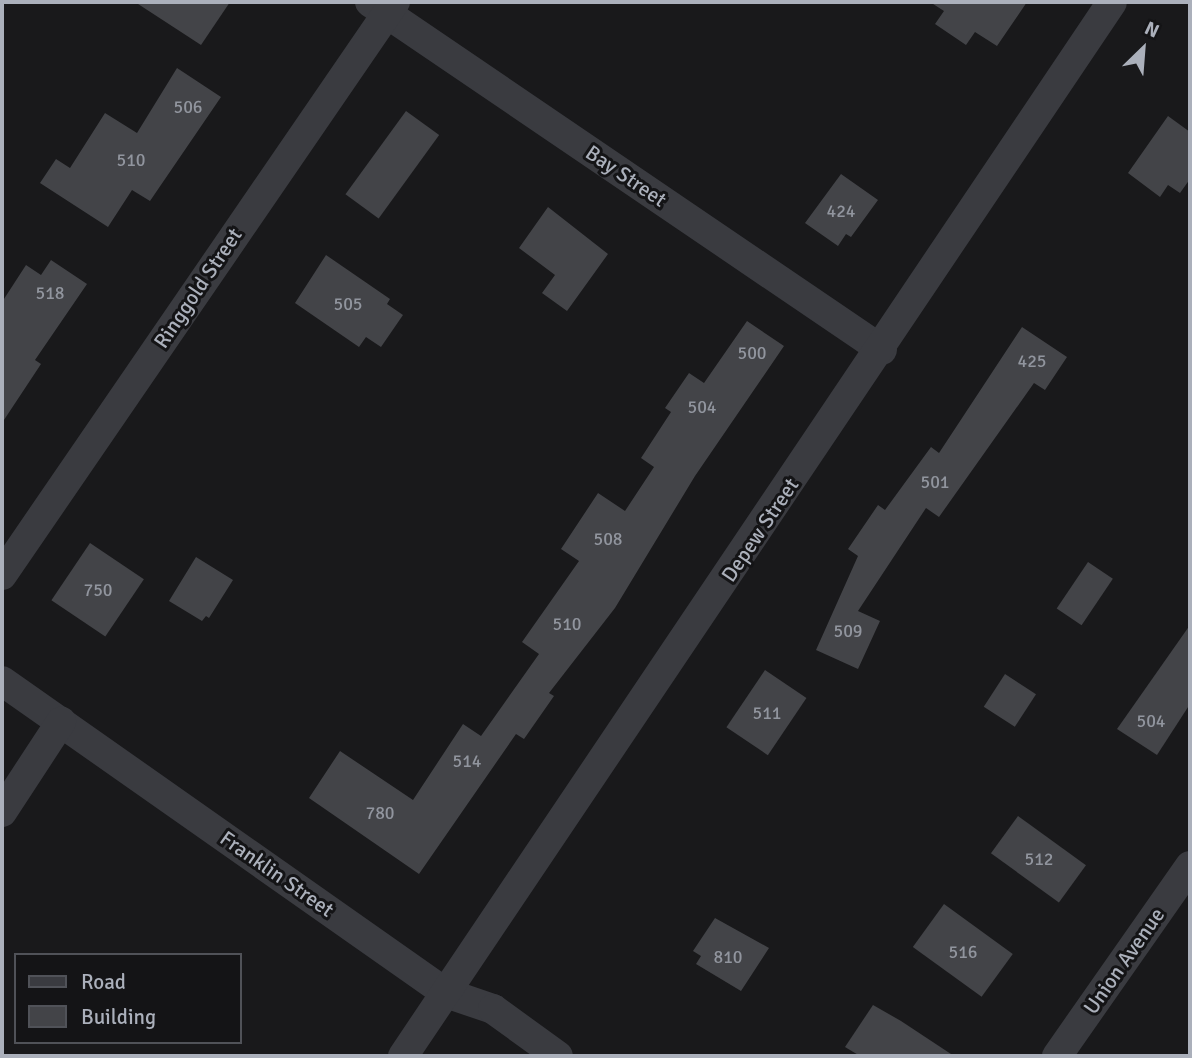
<!DOCTYPE html>
<html>
<head>
<meta charset="utf-8">
<style>
  body { margin:0 }
  #map { position:relative; width:1192px; height:1058px; overflow:hidden; background:#19191b; font-family:Signika,sans-serif }
  div>[style] { position:absolute }
  .building>* { inset:0; background:#434448; transform-origin:0 0 }
  .minor>* { height:30px; margin:-15px; padding:0 15px; transform-origin:15px; border-radius:15px; background:#3a3b40 }
  span { translate:-50% -50%; white-space:nowrap; text-align:center; line-height:1.15; -webkit-text-stroke:6px #141416; paint-order:stroke }
  .number-label { font-size:18px; color:#91959e }
  .number-label span { -webkit-text-stroke-width:0 }
  .street-label { font-size:21px; color:#abb0bb }
  .frame { position:absolute; inset:0; border:4px solid #abb0bb; pointer-events:none }
  .legend { position:absolute; left:14px; top:953px; width:228px; height:91px; box-sizing:border-box; background:#141416; border:2px solid #505258; margin:0; padding:9px 12px; list-style:none; font-size:21px; color:#abb0bb }
  .legend li { display:flex; align-items:center; gap:14px; height:35px }
  .legend b { width:35px; border:2px solid #505258 }
  .north { position:absolute; left:1108px; top:14px; width:70px; height:70px; -webkit-text-stroke:5px #141416; paint-order:stroke; rotate:25deg; font-size:19px; font-weight:700; line-height:28px; text-align:center; color:#abb0bb }
  .north::after { content:''; display:block; margin:auto; width:24px; height:32px; background:#abb0bb; clip-path:polygon(50% 0,100% 100%,50% 72%,0 100%) }
</style>
</head>
<body>
<div id="map">
  <div class="building">
    <i style="clip-path:polygon(135px 2px,230px 2px,201px 45px)"></i>
    <i style="clip-path:polygon(930px 2px,1027px 2px,997px 46px,975px 32px,966px 45px,935px 24px,944px 11px)"></i>
    <i style="clip-path:polygon(177px 68px,221px 97px,150px 201px,132px 190px,108px 227px,40px 183px,56px 159px,70px 168px,105px 113px,137px 133px)"></i>
    <i style="left:406px;top:111px;width:41px;height:103px;rotate:36deg"></i>
    <i style="clip-path:polygon(1168px 116px,1190px 132px,1190px 179px,1180px 193px,1168px 185px,1160px 197px,1128px 173px)"></i>
    <i style="clip-path:polygon(841px 174px,878px 200px,851px 237px,846px 234px,838px 246px,805px 223px)"></i>
    <i style="clip-path:polygon(548px 207px,608px 254px,567px 311px,542px 293px,555px 275px,519px 248px)"></i>
    <i style="clip-path:polygon(326px 255px,390px 299px,387px 304px,403px 315px,381px 347px,366px 337px,359px 347px,295px 303px)"></i>
    <i style="clip-path:polygon(51px 260px,87px 284px,35px 360px,41px 364px,2px 423px,2px 302px,26px 265px,41px 275px)"></i>
    <i style="clip-path:polygon(747px 321px,784px 346px,695px 476px,615px 608px,549px 693px,554px 696px,524px 739px,516px 734px,419px 874px,309px 798px,340px 751px,413px 800px,463px 724px,481px 736px,539px 654px,522px 642px,579px 561px,561px 549px,598px 493px,625px 511px,654px 467px,641px 458px,671px 412px,665px 408px,689px 373px,704px 383px)"></i>
    <i style="clip-path:polygon(1022px 327px,1067px 357px,1045px 390px,1034px 383px,939px 517px,926px 508px,858px 611px,880px 621px,858px 669px,816px 650px,858px 556px,848px 549px,878px 505px,885px 510px,931px 447px,939px 453px)"></i>
    <i style="left:90px;top:543px;width:65px;height:69px;rotate:34deg"></i>
    <i style="clip-path:polygon(196px 557px,233px 580px,209px 618px,206px 616px,202px 621px,169px 601px)"></i>
    <i style="left:1088px;top:562px;width:30px;height:56px;rotate:34deg"></i>
    <i style="clip-path:polygon(1190px 625px,1190px 704px,1157px 755px,1117px 729px)"></i>
    <i style="left:765px;top:670px;width:50px;height:69px;rotate:34deg"></i>
    <i style="left:1005px;top:674px;width:37px;height:39px;rotate:33deg"></i>
    <i style="left:1018px;top:816px;width:84px;height:46px;rotate:36deg"></i>
    <i style="left:944px;top:904px;width:85px;height:53px;rotate:36deg"></i>
    <i style="clip-path:polygon(715px 918px,769px 948px,741px 991px,696px 964px,701px 956px,693px 951px)"></i>
    <i style="clip-path:polygon(873px 1005px,901px 1021px,954px 1056px,860px 1056px,845px 1047px)"></i>
  </div>
  <div class="minor">
    <i style="left:370px;top:2px;width:619px;rotate:34.2deg"></i>
    <i style="left:2px;top:575px;width:695px;rotate:-55.56deg"></i>
    <i style="left:2px;top:681px;width:543px;rotate:35.1deg"></i>
    <i style="left:446px;top:993px;width:50px;rotate:18.8deg"></i>
    <i style="left:493px;top:1009px;width:80px;rotate:35.9deg"></i>
    <i style="left:2px;top:812px;width:108px;rotate:-56.8deg"></i>
    <i style="left:403px;top:1056px;width:1270px;rotate:-56.07deg"></i>
    <i style="left:1057px;top:1056px;width:232px;rotate:-55deg"></i>
  </div>
  <div class="number-label">
    <span style="left:188px;top:107px">506</span>
    <span style="left:131px;top:160px">510</span>
    <span style="left:841px;top:211px">424</span>
    <span style="left:50px;top:293px">518</span>
    <span style="left:348px;top:304px">505</span>
    <span style="left:752px;top:353px">500</span>
    <span style="left:1032px;top:361px">425</span>
    <span style="left:702px;top:407px">504</span>
    <span style="left:935px;top:482px">501</span>
    <span style="left:608px;top:539px">508</span>
    <span style="left:98px;top:590px">750</span>
    <span style="left:567px;top:624px">510</span>
    <span style="left:848px;top:631px">509</span>
    <span style="left:767px;top:713px">511</span>
    <span style="left:1151px;top:721px">504</span>
    <span style="left:467px;top:761px">514</span>
    <span style="left:380px;top:813px">780</span>
    <span style="left:1039px;top:859px">512</span>
    <span style="left:963px;top:952px">516</span>
    <span style="left:728px;top:957px">810</span>
  </div>
  <div class="street-label">
    <span style="left:626px;top:176px;rotate:34deg">Bay Street</span>
    <span style="left:198px;top:288px;rotate:-56deg">Ringgold Street</span>
    <span style="left:760px;top:530px;rotate:-56deg">Depew Street</span>
    <span style="left:277px;top:874px;rotate:35deg">Franklin Street</span>
    <span style="left:1124px;top:961px;rotate:-55deg">Union Avenue</span>
  </div>
  <div class="frame"></div>
  <ul class="legend">
  <li><b style="height:9px;background:#3a3b40"></b>Road</li>
  <li><b style="height:19px;background:#434448"></b>Building</li>
  </ul>
  <div class="north">N</div>
</div>
</body>
</html>
